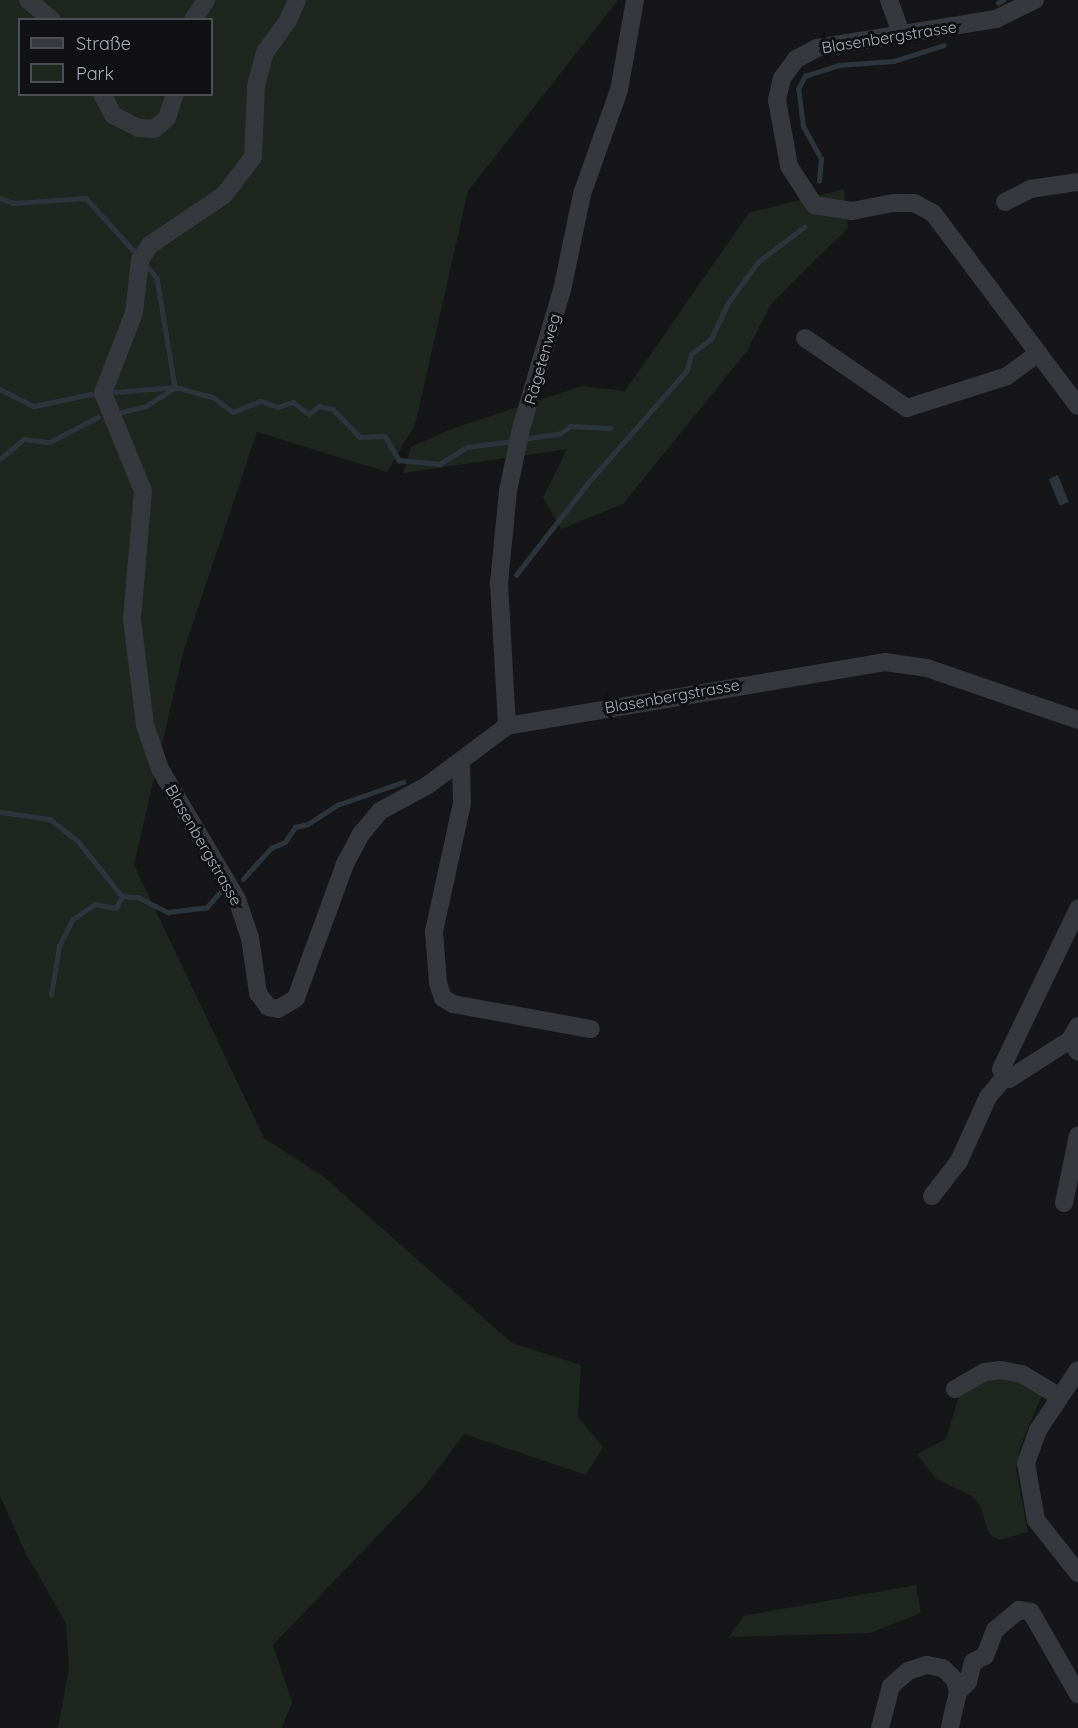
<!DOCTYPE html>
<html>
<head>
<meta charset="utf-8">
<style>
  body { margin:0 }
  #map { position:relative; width:1078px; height:1728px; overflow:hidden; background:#161618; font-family:Quicksand,sans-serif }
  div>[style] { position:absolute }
  .green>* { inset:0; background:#1e261f }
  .water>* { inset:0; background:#2c353c; transform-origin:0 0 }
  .stream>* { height:4.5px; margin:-2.25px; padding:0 2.25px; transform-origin:2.25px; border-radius:2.25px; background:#2c353c }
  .minor>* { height:18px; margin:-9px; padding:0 9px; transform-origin:9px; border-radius:9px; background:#37383d }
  span { translate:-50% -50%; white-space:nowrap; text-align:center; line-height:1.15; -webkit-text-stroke:6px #111113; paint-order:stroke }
  .street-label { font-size:16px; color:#a8adb8 }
  .legend { position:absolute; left:18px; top:18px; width:195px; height:78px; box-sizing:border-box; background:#111113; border:2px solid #4d4f55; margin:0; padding:8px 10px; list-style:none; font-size:18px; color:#a8adb8 }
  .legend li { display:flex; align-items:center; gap:12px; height:30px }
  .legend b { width:30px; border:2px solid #4d4f55 }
</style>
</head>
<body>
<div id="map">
  <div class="green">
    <i style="clip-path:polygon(evenodd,0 0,618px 0,468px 191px,415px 425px,387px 472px,257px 432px,184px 649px,134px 865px,264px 1138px,324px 1177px,512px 1343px,581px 1365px,578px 1417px,603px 1447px,586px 1475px,464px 1434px,425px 1486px,273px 1645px,292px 1702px,282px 1728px,58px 1728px,69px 1668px,66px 1623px,26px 1554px,0 1496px,0 0,20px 20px,212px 20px,212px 94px,20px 94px,20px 20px)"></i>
    <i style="clip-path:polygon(844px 189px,848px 228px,771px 304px,747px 351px,623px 504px,561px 529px,543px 497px,567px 449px,403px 473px,411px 447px,454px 428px,582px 386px,625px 391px,749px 213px)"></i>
    <i style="clip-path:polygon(1008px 1376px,1043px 1393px,1020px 1447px,1016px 1470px,1028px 1532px,999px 1540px,989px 1534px,980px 1505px,972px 1496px,936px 1479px,917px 1454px,946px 1439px,959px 1395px,984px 1380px)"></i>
    <i style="clip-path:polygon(916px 1585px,921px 1613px,870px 1633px,729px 1637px,743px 1616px)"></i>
  </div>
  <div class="water">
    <i style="left:1058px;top:475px;width:29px;height:10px;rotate:68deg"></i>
  </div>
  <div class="stream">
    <i style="left:998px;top:3px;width:6px;rotate:-31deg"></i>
    <i style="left:819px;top:181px;width:22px;rotate:-85deg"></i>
    <i style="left:821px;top:159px;width:37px;rotate:-119deg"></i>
    <i style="left:803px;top:127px;width:38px;rotate:-97deg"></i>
    <i style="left:798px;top:89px;width:15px;rotate:-62deg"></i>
    <i style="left:805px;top:76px;width:35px;rotate:-18deg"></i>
    <i style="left:838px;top:65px;width:56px;rotate:-4.1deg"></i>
    <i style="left:894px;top:61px;width:52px;rotate:-17.7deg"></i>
    <i style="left:0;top:198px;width:14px;rotate:21deg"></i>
    <i style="left:13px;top:203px;width:73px;rotate:-3.9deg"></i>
    <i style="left:86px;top:198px;width:70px;rotate:47.9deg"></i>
    <i style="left:148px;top:267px;width:14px;rotate:51deg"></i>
    <i style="left:157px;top:278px;width:110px;rotate:80.6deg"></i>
    <i style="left:0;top:389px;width:38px;rotate:27deg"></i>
    <i style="left:34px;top:406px;width:58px;rotate:-11.9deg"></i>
    <i style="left:115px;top:392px;width:60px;rotate:-4.8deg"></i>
    <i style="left:175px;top:387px;width:39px;rotate:15deg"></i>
    <i style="left:213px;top:397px;width:25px;rotate:37deg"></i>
    <i style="left:233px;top:412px;width:29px;rotate:-22deg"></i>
    <i style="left:260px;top:401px;width:19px;rotate:18deg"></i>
    <i style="left:278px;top:407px;width:16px;rotate:-18deg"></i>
    <i style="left:293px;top:402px;width:20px;rotate:37deg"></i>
    <i style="left:309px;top:414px;width:13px;rotate:-39deg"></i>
    <i style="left:319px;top:406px;width:14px;rotate:12deg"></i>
    <i style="left:333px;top:409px;width:39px;rotate:46deg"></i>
    <i style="left:360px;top:437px;width:25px;rotate:-2deg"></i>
    <i style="left:385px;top:436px;width:28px;rotate:60deg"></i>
    <i style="left:399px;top:460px;width:41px;rotate:5.6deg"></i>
    <i style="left:440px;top:464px;width:32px;rotate:-32deg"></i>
    <i style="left:467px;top:447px;width:47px;rotate:-7.3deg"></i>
    <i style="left:121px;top:412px;width:26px;rotate:-13deg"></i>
    <i style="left:146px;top:406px;width:32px;rotate:-32deg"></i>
    <i style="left:522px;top:439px;width:37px;rotate:-8deg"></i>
    <i style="left:559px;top:434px;width:14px;rotate:-34deg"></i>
    <i style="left:571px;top:426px;width:39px;rotate:3deg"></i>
    <i style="left:0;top:459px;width:31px;rotate:-40deg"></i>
    <i style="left:24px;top:439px;width:26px;rotate:7deg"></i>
    <i style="left:50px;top:442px;width:54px;rotate:-27.5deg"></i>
    <i style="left:516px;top:575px;width:115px;rotate:-52deg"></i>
    <i style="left:587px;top:484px;width:152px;rotate:-48.7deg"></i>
    <i style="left:687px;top:370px;width:16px;rotate:-76deg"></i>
    <i style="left:691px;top:354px;width:25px;rotate:-37deg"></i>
    <i style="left:711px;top:339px;width:40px;rotate:-65deg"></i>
    <i style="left:728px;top:303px;width:51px;rotate:-53.8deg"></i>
    <i style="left:758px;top:262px;width:58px;rotate:-37.3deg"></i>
    <i style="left:0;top:812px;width:50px;rotate:8deg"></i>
    <i style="left:50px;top:819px;width:36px;rotate:38deg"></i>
    <i style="left:78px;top:841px;width:70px;rotate:51.3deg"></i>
    <i style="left:122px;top:896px;width:16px;rotate:4deg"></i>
    <i style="left:138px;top:897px;width:34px;rotate:27deg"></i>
    <i style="left:168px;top:912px;width:39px;rotate:-7deg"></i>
    <i style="left:207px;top:907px;width:20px;rotate:-49deg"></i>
    <i style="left:243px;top:879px;width:42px;rotate:-47.9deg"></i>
    <i style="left:271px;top:848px;width:15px;rotate:-23deg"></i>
    <i style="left:285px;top:842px;width:18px;rotate:-56deg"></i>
    <i style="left:295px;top:827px;width:13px;rotate:-13deg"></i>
    <i style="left:308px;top:824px;width:35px;rotate:-33deg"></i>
    <i style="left:337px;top:805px;width:70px;rotate:-19.2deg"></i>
    <i style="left:51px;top:995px;width:50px;rotate:-80.7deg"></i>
    <i style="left:59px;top:946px;width:30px;rotate:-63deg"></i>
    <i style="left:73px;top:919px;width:27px;rotate:-34deg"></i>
    <i style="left:95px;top:904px;width:21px;rotate:11deg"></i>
    <i style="left:116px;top:908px;width:13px;rotate:-63deg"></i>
  </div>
  <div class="minor">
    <i style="left:28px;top:0;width:31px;rotate:40deg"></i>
    <i style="left:297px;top:0;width:24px;rotate:114deg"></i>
    <i style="left:287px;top:22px;width:37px;rotate:126deg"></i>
    <i style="left:265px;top:52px;width:35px;rotate:105deg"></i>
    <i style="left:256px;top:86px;width:71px;rotate:92.4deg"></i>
    <i style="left:253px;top:157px;width:48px;rotate:127.3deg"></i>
    <i style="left:224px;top:195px;width:89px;rotate:146deg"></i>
    <i style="left:150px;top:245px;width:18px;rotate:124deg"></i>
    <i style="left:140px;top:260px;width:53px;rotate:96.5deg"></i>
    <i style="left:134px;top:313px;width:86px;rotate:111.2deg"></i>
    <i style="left:103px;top:393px;width:106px;rotate:67.8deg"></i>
    <i style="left:143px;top:491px;width:128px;rotate:94.9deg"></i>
    <i style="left:132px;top:619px;width:107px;rotate:83deg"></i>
    <i style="left:145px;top:725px;width:46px;rotate:71.2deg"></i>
    <i style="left:160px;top:769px;width:151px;rotate:59.4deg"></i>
    <i style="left:237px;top:899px;width:41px;rotate:71.6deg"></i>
    <i style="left:250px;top:938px;width:56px;rotate:81.7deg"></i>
    <i style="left:258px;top:993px;width:17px;rotate:54deg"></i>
    <i style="left:268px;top:1007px;width:10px;rotate:11deg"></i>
    <i style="left:278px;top:1009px;width:21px;rotate:-31deg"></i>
    <i style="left:296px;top:998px;width:143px;rotate:-69.9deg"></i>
    <i style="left:345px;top:864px;width:34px;rotate:-62deg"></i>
    <i style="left:361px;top:834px;width:30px;rotate:-50deg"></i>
    <i style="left:380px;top:811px;width:55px;rotate:-28.4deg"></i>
    <i style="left:428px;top:785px;width:99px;rotate:-36.8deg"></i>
    <i style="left:507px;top:726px;width:383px;rotate:-9.6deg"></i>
    <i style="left:885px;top:662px;width:42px;rotate:8.1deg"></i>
    <i style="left:927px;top:668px;width:160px;rotate:19deg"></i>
    <i style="left:889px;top:0;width:38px;rotate:70deg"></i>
    <i style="left:1035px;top:0;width:43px;rotate:154deg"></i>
    <i style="left:996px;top:19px;width:181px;rotate:170.8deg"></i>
    <i style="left:817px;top:48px;width:24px;rotate:152deg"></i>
    <i style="left:796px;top:59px;width:24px;rotate:126deg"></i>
    <i style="left:782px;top:78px;width:23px;rotate:103deg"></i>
    <i style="left:777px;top:100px;width:67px;rotate:79.7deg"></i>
    <i style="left:789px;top:166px;width:46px;rotate:57.3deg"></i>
    <i style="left:814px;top:205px;width:38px;rotate:9deg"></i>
    <i style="left:852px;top:211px;width:42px;rotate:-11deg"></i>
    <i style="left:893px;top:203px;width:21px"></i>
    <i style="left:914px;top:203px;width:21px;rotate:28deg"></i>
    <i style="left:933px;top:213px;width:241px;rotate:53.1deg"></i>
    <i style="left:193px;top:20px;width:24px;rotate:-57deg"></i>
    <i style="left:102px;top:94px;width:24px;rotate:62deg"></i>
    <i style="left:113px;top:115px;width:29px;rotate:27deg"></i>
    <i style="left:139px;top:128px;width:15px;rotate:4deg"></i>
    <i style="left:154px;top:129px;width:17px;rotate:-40deg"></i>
    <i style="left:167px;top:118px;width:25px;rotate:-72deg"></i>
    <i style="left:1005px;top:202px;width:28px;rotate:-27deg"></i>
    <i style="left:1030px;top:189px;width:49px;rotate:-8.3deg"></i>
    <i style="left:805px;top:338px;width:124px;rotate:34.5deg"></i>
    <i style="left:907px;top:408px;width:105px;rotate:-17.7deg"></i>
    <i style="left:1007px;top:376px;width:39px;rotate:-36deg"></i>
    <i style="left:507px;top:726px;width:143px;rotate:-93.2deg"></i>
    <i style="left:499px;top:583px;width:92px;rotate:-84.4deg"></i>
    <i style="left:508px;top:491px;width:63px;rotate:-78.2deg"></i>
    <i style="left:521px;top:429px;width:145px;rotate:-73.6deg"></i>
    <i style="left:562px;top:290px;width:98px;rotate:-78.2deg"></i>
    <i style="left:582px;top:194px;width:110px;rotate:-70.4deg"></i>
    <i style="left:619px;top:90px;width:91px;rotate:-79.9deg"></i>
    <i style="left:461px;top:762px;width:41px;rotate:88.6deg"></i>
    <i style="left:462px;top:803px;width:131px;rotate:102.3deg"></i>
    <i style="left:434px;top:931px;width:52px;rotate:85.6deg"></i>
    <i style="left:438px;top:983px;width:16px;rotate:72deg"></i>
    <i style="left:443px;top:998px;width:12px;rotate:31deg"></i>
    <i style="left:453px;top:1004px;width:140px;rotate:10.3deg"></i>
    <i style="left:1078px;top:1026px;width:16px;rotate:120deg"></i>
    <i style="left:1070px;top:1040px;width:14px;rotate:56deg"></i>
    <i style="left:1004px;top:1078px;width:9px;rotate:-108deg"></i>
    <i style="left:1001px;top:1069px;width:178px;rotate:-64.3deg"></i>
    <i style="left:932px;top:1196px;width:44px;rotate:-52.4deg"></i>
    <i style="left:959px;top:1161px;width:70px;rotate:-65.6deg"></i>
    <i style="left:988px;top:1097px;width:25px;rotate:-50deg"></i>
    <i style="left:1004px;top:1078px;width:5px;rotate:11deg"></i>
    <i style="left:1009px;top:1079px;width:72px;rotate:-32.6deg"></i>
    <i style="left:1064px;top:1203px;width:69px;rotate:-78.4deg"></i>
    <i style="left:1078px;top:1370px;width:72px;rotate:123.7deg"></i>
    <i style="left:1038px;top:1430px;width:35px;rotate:110deg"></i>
    <i style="left:1026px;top:1463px;width:58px;rotate:80deg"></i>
    <i style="left:1036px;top:1520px;width:68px;rotate:51.6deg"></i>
    <i style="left:955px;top:1389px;width:34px;rotate:-30deg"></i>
    <i style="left:985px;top:1372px;width:16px;rotate:-7deg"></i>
    <i style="left:1001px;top:1370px;width:21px;rotate:11deg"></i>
    <i style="left:1022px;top:1374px;width:44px;rotate:31.2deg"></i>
    <i style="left:958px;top:1692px;width:14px;rotate:-45deg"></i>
    <i style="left:968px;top:1682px;width:21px;rotate:-76deg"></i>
    <i style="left:973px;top:1662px;width:13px;rotate:-27deg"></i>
    <i style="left:985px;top:1656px;width:28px;rotate:-69deg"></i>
    <i style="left:995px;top:1630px;width:31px;rotate:-40deg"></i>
    <i style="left:1019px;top:1610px;width:12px;rotate:9deg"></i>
    <i style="left:1031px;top:1612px;width:95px;rotate:60.2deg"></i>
    <i style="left:880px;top:1728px;width:43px;rotate:-75.3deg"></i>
    <i style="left:891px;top:1686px;width:23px;rotate:-41deg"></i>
    <i style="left:908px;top:1671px;width:20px;rotate:-18deg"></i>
    <i style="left:927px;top:1665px;width:16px;rotate:11deg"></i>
    <i style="left:943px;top:1668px;width:17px;rotate:45deg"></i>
    <i style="left:955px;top:1680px;width:12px;rotate:76deg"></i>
    <i style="left:958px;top:1692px;width:37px;rotate:103deg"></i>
  </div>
  <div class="street-label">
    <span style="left:889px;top:37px;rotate:-9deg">Blasenbergstrasse</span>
    <span style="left:542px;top:359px;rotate:-74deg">Rägetenweg</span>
    <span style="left:672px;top:696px;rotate:-10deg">Blasenbergstrasse</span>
    <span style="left:204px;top:845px;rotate:60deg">Blasenbergstrasse</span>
  </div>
  <ul class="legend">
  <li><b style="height:8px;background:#37383d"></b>Straße</li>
  <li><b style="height:16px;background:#1e261f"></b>Park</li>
  </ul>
</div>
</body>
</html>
